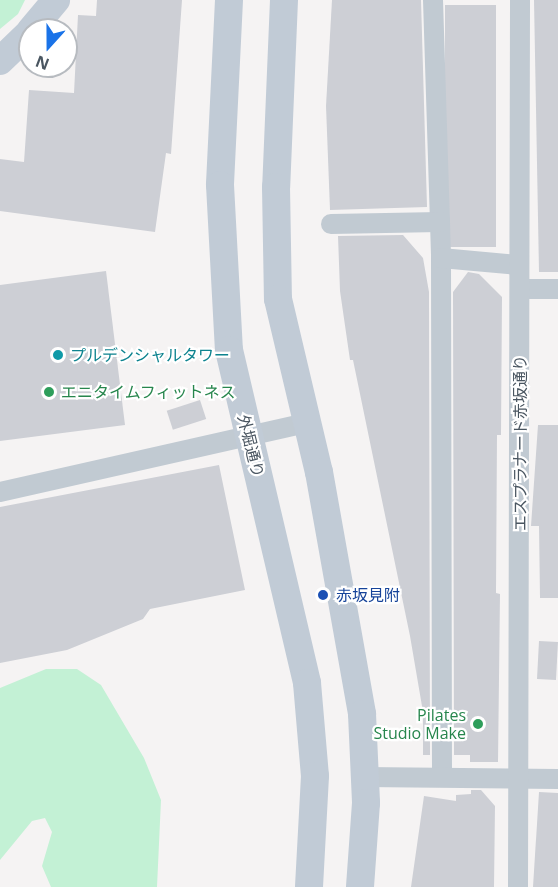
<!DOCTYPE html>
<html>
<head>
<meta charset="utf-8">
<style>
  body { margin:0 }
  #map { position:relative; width:558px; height:887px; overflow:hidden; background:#f5f3f3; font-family:"Open Sans","Noto Sans JP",sans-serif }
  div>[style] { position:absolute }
  .green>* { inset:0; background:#c3f1d5 }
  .building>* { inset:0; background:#cdcfd5; transform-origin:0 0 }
  .street>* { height:20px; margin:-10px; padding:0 10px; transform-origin:10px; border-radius:10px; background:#c1cad2 }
  .secondary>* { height:28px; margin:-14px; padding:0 14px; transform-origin:14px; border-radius:14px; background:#c1cbd6 }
  .dots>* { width:16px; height:16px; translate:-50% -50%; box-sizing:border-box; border:3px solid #fff; border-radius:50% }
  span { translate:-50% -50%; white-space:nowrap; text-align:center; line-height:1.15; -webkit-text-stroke:4.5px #fff; paint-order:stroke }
  .culture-label { font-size:16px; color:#0d838f }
  .left { translate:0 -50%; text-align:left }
  .leisure-label { font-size:16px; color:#27864d }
  .right { translate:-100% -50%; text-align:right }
  .street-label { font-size:16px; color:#4a5661 }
  .transit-label { font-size:16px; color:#164399 }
  .north { position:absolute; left:18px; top:18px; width:60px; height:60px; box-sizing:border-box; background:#fff; border:2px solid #b7bbc0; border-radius:50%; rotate:201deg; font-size:16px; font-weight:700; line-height:24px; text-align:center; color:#4a5661 }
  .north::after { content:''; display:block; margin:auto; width:21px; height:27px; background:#1a73e8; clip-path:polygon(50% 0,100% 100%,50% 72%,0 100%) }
</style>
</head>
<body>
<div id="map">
  <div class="green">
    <i style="clip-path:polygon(0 0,25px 0,18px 14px,0 29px)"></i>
    <i style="clip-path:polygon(46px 669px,77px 669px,101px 685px,144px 758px,161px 800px,157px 887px,51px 887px,42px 866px,52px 832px,45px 818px,32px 821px,0 860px,0 688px)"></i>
  </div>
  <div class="building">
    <i style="clip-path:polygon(97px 0,182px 0,171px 154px,166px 153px,155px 232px,0 211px,0 159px,24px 162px,29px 90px,74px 93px,78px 15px,96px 16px)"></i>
    <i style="clip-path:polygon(332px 0,421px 0,427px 207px,330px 210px,326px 106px)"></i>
    <i style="clip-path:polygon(534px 0,558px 0,558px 272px,539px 272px)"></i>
    <i style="left:445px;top:5px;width:51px;height:242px"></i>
    <i style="clip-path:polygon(403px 235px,423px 258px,429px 292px,430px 755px,423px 755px,423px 712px,410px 636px,353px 360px,350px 360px,340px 291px,338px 236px)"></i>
    <i style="clip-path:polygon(106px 271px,125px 425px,0 441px,0 285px)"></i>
    <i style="clip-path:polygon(468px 272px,479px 274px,502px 297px,501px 435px,497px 435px,496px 593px,500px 594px,498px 762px,470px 762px,470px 755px,454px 755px,453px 292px)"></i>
    <i style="left:200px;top:400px;width:20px;height:35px;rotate:72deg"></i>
    <i style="clip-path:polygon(538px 425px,558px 425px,558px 598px,540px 598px,539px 526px,531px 526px)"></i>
    <i style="clip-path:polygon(219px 465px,245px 590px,150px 609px,143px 619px,67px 650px,0 663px,0 507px)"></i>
    <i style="left:539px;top:641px;width:19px;height:38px;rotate:3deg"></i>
    <i style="clip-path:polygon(471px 790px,481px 790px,495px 806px,494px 887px,411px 887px,424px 796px,456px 801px,456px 795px,471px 794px)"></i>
    <i style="clip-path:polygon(539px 792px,558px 793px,558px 887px,533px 887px)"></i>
  </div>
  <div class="street">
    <i style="left:433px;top:0;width:258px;rotate:88.2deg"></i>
    <i style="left:441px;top:258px;width:519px;rotate:89.89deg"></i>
    <i style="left:331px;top:224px;width:109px;rotate:-1.1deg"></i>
    <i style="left:441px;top:258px;width:77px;rotate:5.2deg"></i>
    <i style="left:520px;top:289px;width:38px"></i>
    <i style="left:0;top:492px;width:315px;rotate:-12.7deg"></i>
    <i style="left:364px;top:777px;width:194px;rotate:0.6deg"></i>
    <i style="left:518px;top:887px;width:887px;rotate:-89.87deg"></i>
  </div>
  <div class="secondary">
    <i style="left:229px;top:0;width:185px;rotate:92.8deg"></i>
    <i style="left:220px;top:185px;width:165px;rotate:86.9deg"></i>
    <i style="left:229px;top:350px;width:342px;rotate:76.8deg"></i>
    <i style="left:307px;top:683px;width:93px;rotate:85.1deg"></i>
    <i style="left:315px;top:776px;width:111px;rotate:93.1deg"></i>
    <i style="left:284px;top:0;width:187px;rotate:92.4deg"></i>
    <i style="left:276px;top:187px;width:112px;rotate:89deg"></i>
    <i style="left:278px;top:299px;width:178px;rotate:76.7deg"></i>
    <i style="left:319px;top:472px;width:246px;rotate:79.9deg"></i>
    <i style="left:362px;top:714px;width:89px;rotate:87.4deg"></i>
    <i style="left:366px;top:803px;width:84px;rotate:94.1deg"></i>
    <i style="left:31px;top:30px;width:39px;rotate:-50deg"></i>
    <i style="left:0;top:61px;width:42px;rotate:-44deg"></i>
  </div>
  <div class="dots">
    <i style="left:58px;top:355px;background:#0f9aa8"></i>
    <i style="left:49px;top:392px;background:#2e9e5b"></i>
    <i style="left:323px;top:595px;background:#1a4fb4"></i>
    <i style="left:478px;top:724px;background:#2e9e5b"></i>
  </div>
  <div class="culture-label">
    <span class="left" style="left:70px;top:355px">プルデンシャルタワー</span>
  </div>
  <div class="leisure-label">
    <span class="left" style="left:61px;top:392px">エニタイムフィットネス</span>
    <span class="right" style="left:466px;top:724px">Pilates<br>Studio Make</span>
  </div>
  <div class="street-label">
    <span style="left:520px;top:443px;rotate:-90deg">エスプラナード赤坂通り</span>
    <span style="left:251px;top:446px;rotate:76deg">外堀通り</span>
  </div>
  <div class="transit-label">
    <span class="left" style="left:336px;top:595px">赤坂見附</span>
  </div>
  <div class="north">N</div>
</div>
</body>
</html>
